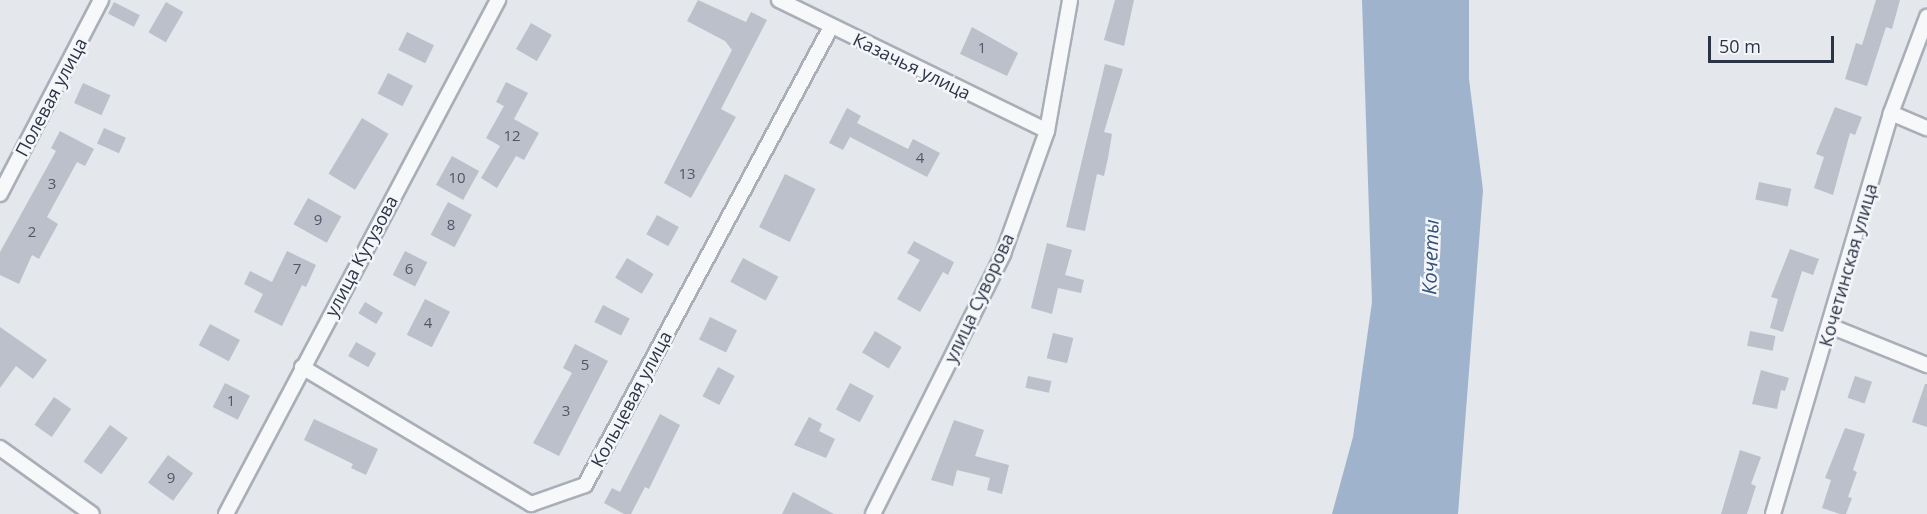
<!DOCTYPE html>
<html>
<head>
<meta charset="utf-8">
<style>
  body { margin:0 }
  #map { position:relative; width:1927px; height:514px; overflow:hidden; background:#e4e7ec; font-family:"Open Sans",sans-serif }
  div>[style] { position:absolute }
  .water>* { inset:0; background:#9fb4cc }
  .building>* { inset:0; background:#bbc0ca; transform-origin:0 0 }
  .roads { filter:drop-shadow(2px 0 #a9aeb7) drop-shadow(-2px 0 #a9aeb7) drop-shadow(0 2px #a9aeb7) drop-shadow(0 -2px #a9aeb7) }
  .street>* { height:14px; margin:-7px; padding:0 7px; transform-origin:7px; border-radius:7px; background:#f7f8fa }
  span { translate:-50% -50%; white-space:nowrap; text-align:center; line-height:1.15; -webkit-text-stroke:5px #f4f6f9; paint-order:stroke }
  .number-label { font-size:15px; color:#4f5766 }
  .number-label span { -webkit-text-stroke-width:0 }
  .street-label { font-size:18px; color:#2b3445 }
  .water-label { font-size:20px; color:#34527a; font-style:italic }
  .scale { position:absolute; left:1708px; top:36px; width:126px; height:27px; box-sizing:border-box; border:3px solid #2b3445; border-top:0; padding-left:8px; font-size:18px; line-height:21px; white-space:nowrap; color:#2b3445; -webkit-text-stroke:4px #f4f6f9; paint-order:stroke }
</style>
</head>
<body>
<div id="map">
  <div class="water">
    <i style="clip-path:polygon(1362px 0,1469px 0,1469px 79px,1483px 190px,1458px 514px,1332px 514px,1353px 437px,1372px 302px)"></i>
  </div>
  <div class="building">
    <i style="clip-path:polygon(698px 0,746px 22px,751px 12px,767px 20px,721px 109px,736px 117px,691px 198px,664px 183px,732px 50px,725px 41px,687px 21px)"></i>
    <i style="clip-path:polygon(1115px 0,1134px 0,1124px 46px,1104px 40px)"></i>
    <i style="clip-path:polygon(1876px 0,1900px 0,1892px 29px,1886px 27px,1867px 86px,1845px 79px,1856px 43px,1862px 45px)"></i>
    <i style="left:114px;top:2px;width:29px;height:13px;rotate:27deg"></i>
    <i style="left:166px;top:2px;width:20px;height:35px;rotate:30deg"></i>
    <i style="left:531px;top:23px;width:24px;height:30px;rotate:30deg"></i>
    <i style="clip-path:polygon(972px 27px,1018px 53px,1007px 76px,960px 54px)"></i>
    <i style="left:407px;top:32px;width:30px;height:20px;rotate:26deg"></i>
    <i style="clip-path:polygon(1105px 64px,1123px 69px,1104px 132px,1112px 134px,1108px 158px,1104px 176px,1097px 174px,1085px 231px,1066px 227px)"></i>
    <i style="left:388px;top:73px;width:28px;height:23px;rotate:27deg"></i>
    <i style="clip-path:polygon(506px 82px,528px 93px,514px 119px,539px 133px,524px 160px,516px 156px,497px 188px,481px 178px,500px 146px,486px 138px,504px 106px,496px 102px)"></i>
    <i style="left:83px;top:83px;width:30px;height:22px;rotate:24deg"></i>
    <i style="clip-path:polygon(1835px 107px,1862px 117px,1855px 135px,1850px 133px,1833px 195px,1814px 188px,1824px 157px,1816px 154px)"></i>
    <i style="clip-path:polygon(847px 108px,861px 116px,857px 123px,908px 149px,913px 139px,940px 153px,927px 177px,850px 137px,843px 150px,829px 143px)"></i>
    <i style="left:362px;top:118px;width:31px;height:65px;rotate:31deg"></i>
    <i style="left:104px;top:128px;width:24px;height:17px;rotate:24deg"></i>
    <i style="clip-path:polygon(60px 131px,94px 149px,85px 166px,77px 162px,47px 217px,58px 224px,39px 259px,32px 255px,19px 284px,0 275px,0 252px,56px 151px,51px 148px)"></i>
    <i style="left:452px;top:156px;width:31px;height:33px;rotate:29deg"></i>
    <i style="left:785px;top:174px;width:34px;height:59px;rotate:26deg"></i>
    <i style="left:1759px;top:182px;width:33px;height:18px;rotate:12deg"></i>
    <i style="left:308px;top:198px;width:38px;height:30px;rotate:29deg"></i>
    <i style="left:448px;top:202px;width:27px;height:37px;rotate:28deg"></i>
    <i style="left:657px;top:215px;width:25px;height:22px;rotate:29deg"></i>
    <i style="clip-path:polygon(914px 241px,954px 262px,948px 275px,943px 272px,920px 312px,897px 299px,920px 260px,907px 253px)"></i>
    <i style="clip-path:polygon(1047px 243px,1072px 250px,1065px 275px,1084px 280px,1081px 293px,1058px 288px,1052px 314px,1031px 308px)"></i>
    <i style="clip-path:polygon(1790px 249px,1819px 259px,1813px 275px,1802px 271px,1783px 332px,1770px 328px,1778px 299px,1771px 297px)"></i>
    <i style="clip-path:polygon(287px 251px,316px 265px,306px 287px,302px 285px,282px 326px,254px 312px,263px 294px,244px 284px,250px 271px,272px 282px)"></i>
    <i style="left:405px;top:251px;width:25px;height:27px;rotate:27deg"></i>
    <i style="left:627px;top:258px;width:31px;height:23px;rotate:31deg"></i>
    <i style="left:743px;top:258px;width:40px;height:27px;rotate:28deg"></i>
    <i style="left:425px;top:299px;width:28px;height:40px;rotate:27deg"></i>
    <i style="left:365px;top:302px;width:21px;height:13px;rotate:31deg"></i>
    <i style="left:603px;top:305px;width:30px;height:19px;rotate:27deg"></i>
    <i style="left:710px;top:317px;width:30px;height:25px;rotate:26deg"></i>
    <i style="left:210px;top:324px;width:34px;height:24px;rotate:28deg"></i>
    <i style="clip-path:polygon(0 327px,47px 360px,33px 379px,16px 366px,0 388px)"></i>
    <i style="left:875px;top:331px;width:31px;height:25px;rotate:31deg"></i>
    <i style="left:1750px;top:331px;width:26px;height:15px;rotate:11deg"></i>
    <i style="left:1053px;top:333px;width:21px;height:26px;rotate:14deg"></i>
    <i style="left:356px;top:342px;width:23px;height:16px;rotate:29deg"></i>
    <i style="clip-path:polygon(575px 344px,608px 361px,559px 456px,533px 443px,572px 373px,563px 368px)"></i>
    <i style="left:718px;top:367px;width:19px;height:33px;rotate:28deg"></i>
    <i style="clip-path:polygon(1761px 370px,1789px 378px,1785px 391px,1781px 390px,1777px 409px,1752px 404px)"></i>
    <i style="left:1028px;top:376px;width:24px;height:12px;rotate:12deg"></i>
    <i style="left:1855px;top:376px;width:18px;height:23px;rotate:19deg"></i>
    <i style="left:225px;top:383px;width:28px;height:27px;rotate:27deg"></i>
    <i style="left:850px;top:383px;width:27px;height:30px;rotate:28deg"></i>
    <i style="clip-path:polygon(1925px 384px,1927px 384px,1927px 427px,1912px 422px)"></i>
    <i style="left:54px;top:397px;width:21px;height:34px;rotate:35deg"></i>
    <i style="clip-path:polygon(660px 414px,680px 425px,649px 489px,645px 487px,631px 514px,624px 514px,604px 503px,612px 488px,620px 492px)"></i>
    <i style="clip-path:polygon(809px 417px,822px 424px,819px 431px,835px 439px,826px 458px,794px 445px)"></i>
    <i style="clip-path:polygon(314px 419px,378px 449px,366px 475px,351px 468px,353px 464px,304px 440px)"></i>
    <i style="clip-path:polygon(954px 420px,984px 430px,975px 456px,1009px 465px,1002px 494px,987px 490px,990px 478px,957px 470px,953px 486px,931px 480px)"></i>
    <i style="left:110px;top:425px;width:22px;height:45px;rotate:36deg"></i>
    <i style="clip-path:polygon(1845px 428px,1865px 434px,1853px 470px,1857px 472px,1848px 497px,1852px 498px,1846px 514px,1840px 514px,1822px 508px,1831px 480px,1825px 478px)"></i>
    <i style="clip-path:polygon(1740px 450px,1761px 457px,1751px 484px,1756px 486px,1747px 514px,1721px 514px)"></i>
    <i style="left:168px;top:455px;width:31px;height:34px;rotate:36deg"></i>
    <i style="clip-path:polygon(793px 492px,834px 514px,782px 514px)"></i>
  </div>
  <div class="roads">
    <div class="street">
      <i style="left:779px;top:0;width:298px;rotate:26deg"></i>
      <i style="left:1891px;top:113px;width:39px;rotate:23deg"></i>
      <i style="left:0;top:194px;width:219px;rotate:-62.5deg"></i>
      <i style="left:1830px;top:326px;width:105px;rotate:21.9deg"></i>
      <i style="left:302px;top:367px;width:267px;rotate:30.9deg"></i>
      <i style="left:531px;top:504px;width:57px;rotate:-19.4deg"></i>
      <i style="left:585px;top:485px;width:520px;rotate:-61.76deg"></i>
      <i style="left:0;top:448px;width:113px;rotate:35.7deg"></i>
      <i style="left:226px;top:514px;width:582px;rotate:-62.11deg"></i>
      <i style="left:873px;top:514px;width:291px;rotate:-63.4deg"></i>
      <i style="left:1003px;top:254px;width:131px;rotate:-70.3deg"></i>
      <i style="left:1047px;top:131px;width:133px;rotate:-80deg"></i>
      <i style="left:1773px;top:514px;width:418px;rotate:-73.6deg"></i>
      <i style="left:1891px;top:113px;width:103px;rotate:-69.4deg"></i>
    </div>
  </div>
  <div class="number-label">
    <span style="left:982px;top:48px">1</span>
    <span style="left:512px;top:136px">12</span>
    <span style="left:920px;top:158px">4</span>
    <span style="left:687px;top:174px">13</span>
    <span style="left:457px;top:178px">10</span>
    <span style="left:52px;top:184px">3</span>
    <span style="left:318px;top:220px">9</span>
    <span style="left:451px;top:225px">8</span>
    <span style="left:32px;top:232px">2</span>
    <span style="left:297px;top:269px">7</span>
    <span style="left:409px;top:269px">6</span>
    <span style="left:428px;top:323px">4</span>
    <span style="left:585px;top:365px">5</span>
    <span style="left:231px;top:401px">1</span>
    <span style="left:566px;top:411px">3</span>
    <span style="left:171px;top:478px">9</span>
  </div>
  <div class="street-label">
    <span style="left:912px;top:66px;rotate:26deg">Казачья улица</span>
    <span style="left:51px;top:97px;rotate:-62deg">Полевая улица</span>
    <span style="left:361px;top:256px;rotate:-62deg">улица Кутузова</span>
    <span style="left:1848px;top:265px;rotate:-74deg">Кочетинская улица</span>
    <span style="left:979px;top:298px;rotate:-65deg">улица Суворова</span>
    <span style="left:631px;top:399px;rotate:-62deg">Кольцевая улица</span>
  </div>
  <div class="water-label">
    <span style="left:1430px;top:257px;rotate:-88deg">Кочеты</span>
  </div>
  <div class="scale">50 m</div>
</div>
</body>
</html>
